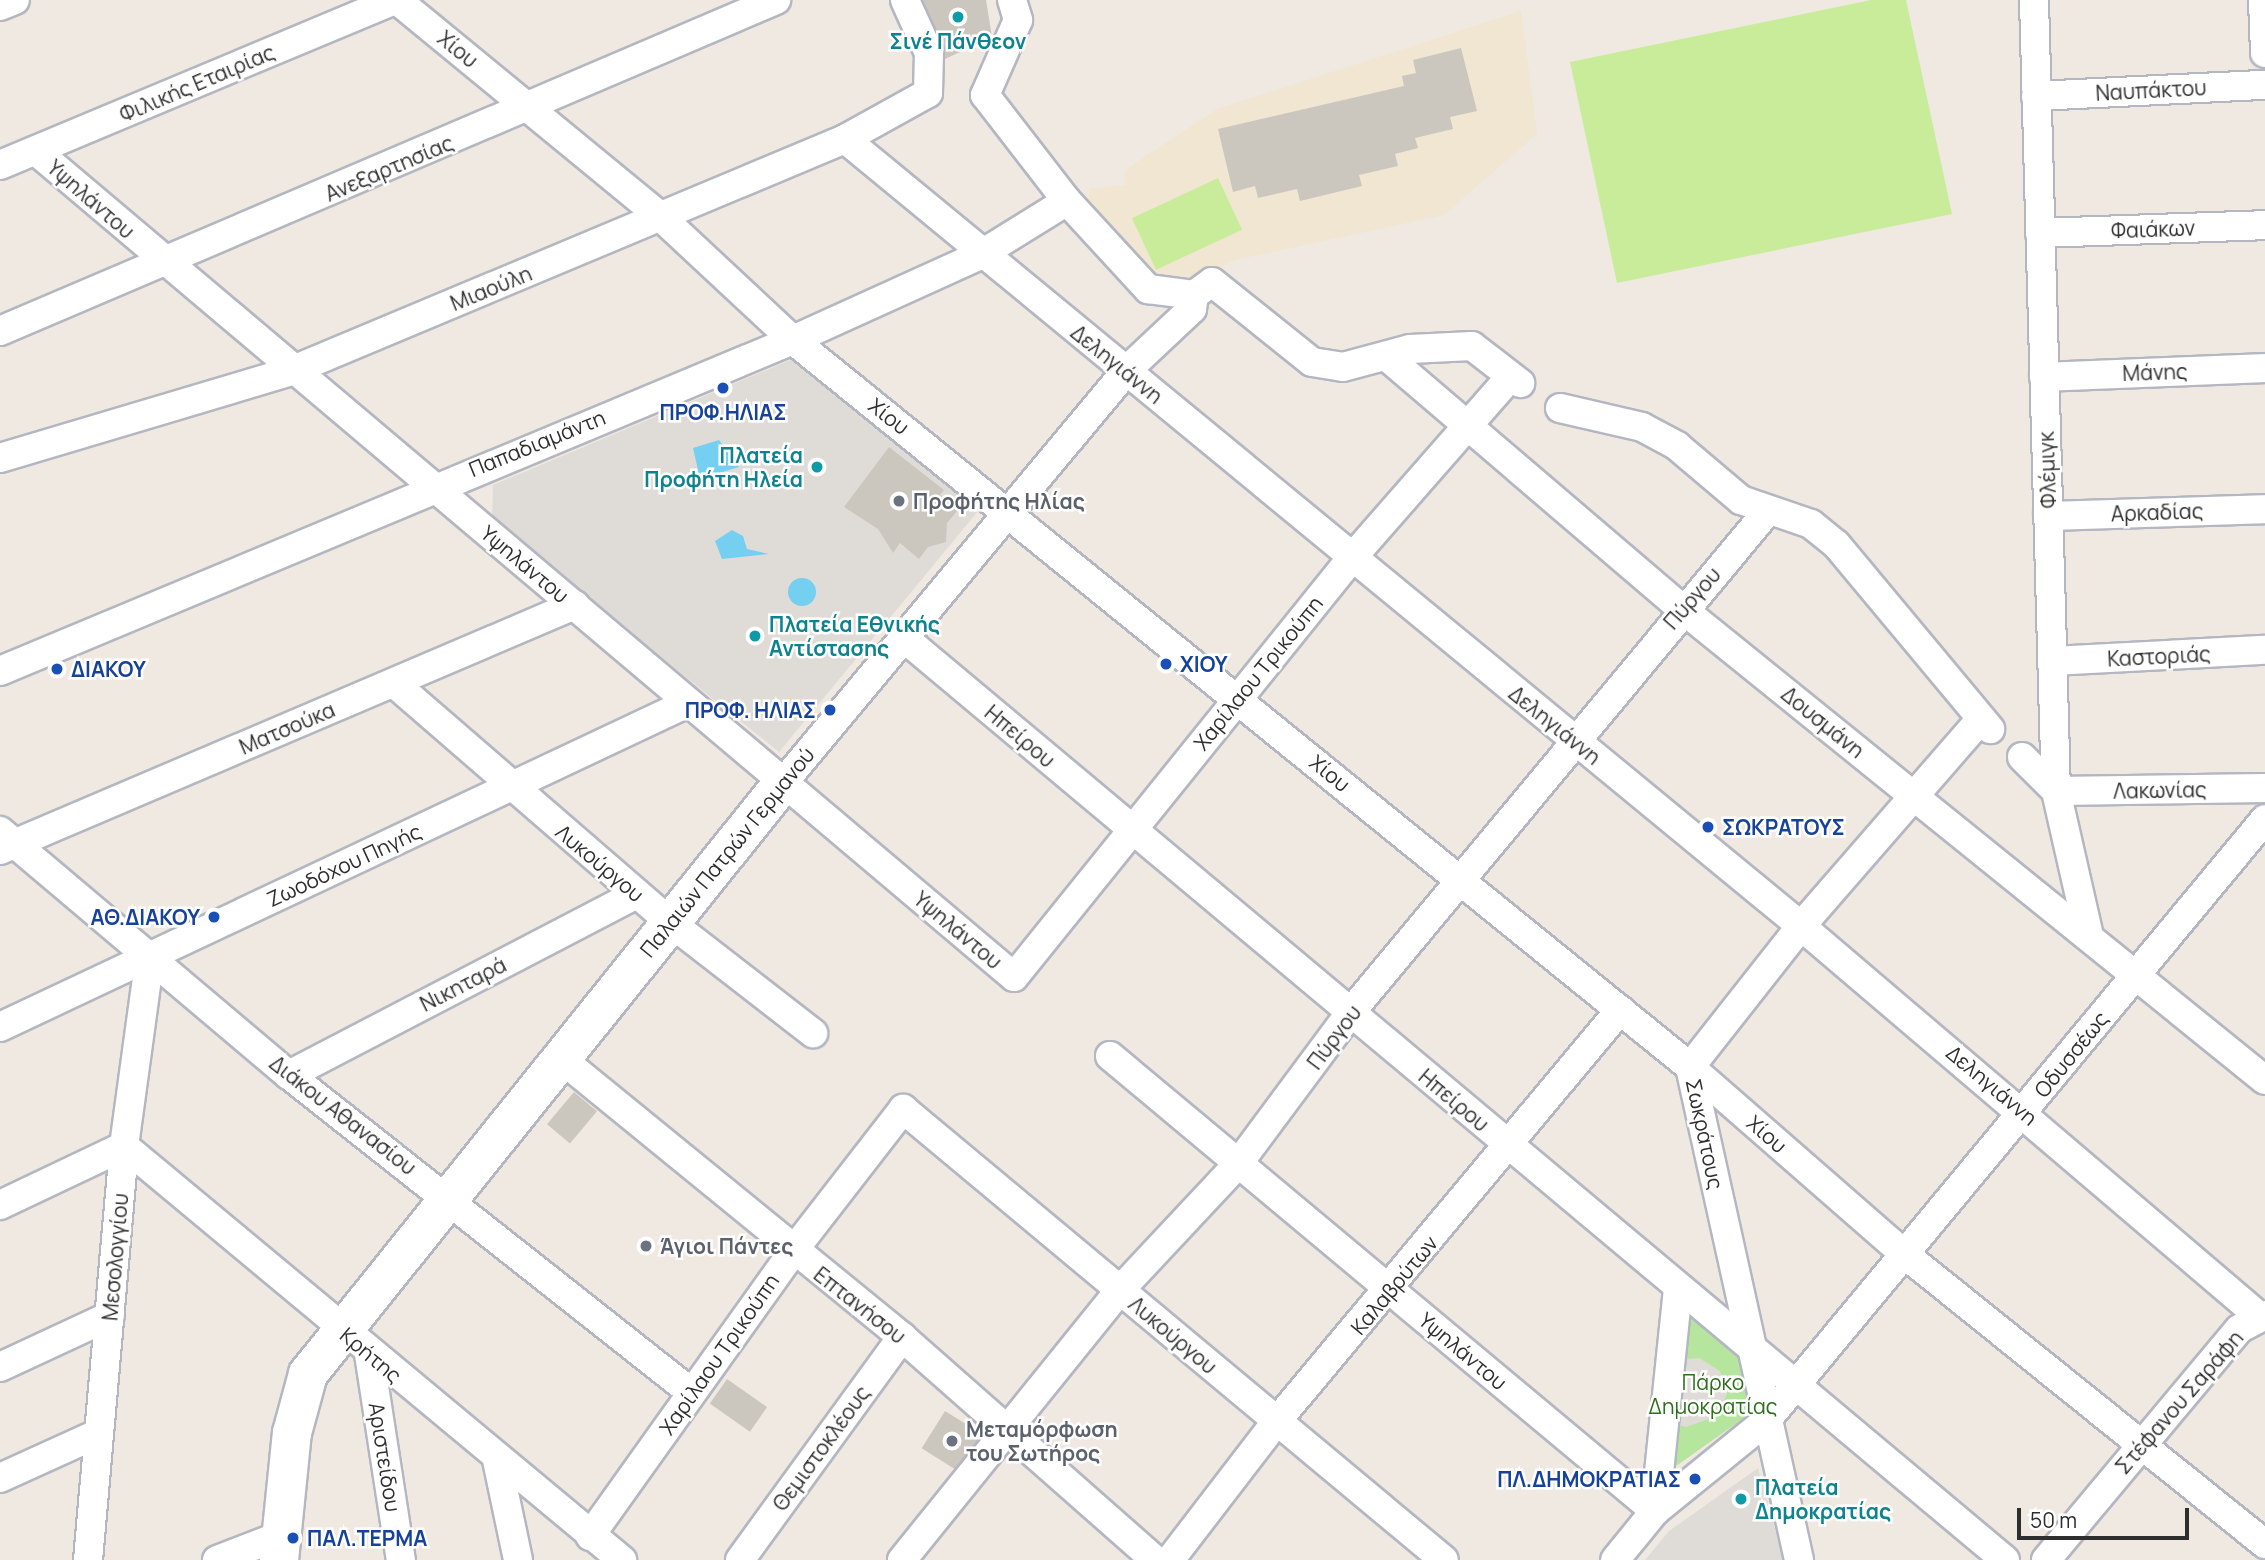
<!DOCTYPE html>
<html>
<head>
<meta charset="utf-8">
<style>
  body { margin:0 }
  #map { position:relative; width:2265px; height:1560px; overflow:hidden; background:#efe9e1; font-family:Manrope,sans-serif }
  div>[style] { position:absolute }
  .education>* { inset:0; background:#f0e6d1 }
  .green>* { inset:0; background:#b6e59e }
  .pitch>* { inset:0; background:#c9ec9a; transform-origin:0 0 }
  .plaza>* { inset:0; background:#dfdcd8 }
  .water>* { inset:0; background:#75cff0 }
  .round { border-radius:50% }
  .building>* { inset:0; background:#cbc7bf; transform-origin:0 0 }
  .roads { filter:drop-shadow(2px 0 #b4b7c1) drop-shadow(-2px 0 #b4b7c1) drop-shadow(0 2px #b4b7c1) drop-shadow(0 -2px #b4b7c1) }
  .street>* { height:28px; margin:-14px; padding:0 14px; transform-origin:14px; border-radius:14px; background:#fff }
  .secondary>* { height:38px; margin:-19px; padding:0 19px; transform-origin:19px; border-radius:19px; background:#fff }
  .dots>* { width:19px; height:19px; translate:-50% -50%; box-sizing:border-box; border:4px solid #fff; border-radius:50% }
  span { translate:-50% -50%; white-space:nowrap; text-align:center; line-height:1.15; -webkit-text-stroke:5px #fff; paint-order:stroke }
  .culture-label { font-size:21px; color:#0d838f; font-weight:700 }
  .right { translate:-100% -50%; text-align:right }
  .left { translate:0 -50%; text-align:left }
  .street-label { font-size:21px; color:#2e2e2e }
  .transit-label { font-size:21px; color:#164399; font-weight:700 }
  .worship-label { font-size:21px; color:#5b616d; font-weight:700 }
  .park-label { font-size:21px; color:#2c6e1b }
  .scale { position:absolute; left:2017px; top:1508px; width:172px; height:32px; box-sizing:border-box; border:4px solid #2e2e2e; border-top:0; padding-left:9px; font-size:21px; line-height:24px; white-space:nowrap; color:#2e2e2e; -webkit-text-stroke:5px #fff; paint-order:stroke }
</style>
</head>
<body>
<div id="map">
  <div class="education">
    <i style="clip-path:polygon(1521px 11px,1537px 134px,1444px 215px,1230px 261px,1207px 278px,1161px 279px,1089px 201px,1089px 189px,1125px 185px,1125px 170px,1217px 109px)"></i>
  </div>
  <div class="green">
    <i style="clip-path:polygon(1684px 1302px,1744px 1359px,1754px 1411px,1669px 1471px)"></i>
  </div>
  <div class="pitch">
    <i style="clip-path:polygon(1871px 0,1906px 0,1952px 214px,1617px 283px,1570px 62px)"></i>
    <i style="left:1218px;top:178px;width:57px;height:95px;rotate:65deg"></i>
  </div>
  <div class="plaza">
    <i style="clip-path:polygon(795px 358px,979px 510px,779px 752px,492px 521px,493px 485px)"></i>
    <i style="clip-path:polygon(1699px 1358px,1720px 1371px,1727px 1394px,1717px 1416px,1686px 1427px,1675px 1424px,1676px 1360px)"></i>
    <i style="clip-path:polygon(1758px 1468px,1784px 1560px,1645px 1560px,1669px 1531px)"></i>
  </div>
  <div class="water">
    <i style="clip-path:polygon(719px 440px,739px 467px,700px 479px,693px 448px)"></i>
    <i style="clip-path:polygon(732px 530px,743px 536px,747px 549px,769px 554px,722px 559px,715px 541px)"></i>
    <i class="round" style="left:788px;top:578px;width:28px;height:28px"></i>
  </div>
  <div class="building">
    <i style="clip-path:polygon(923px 0,986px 0,992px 37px,945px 59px)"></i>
    <i style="clip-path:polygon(1461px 48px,1477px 111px,1450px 117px,1453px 129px,1415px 138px,1418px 148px,1395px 154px,1398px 166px,1359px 175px,1362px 186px,1300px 201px,1297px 189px,1258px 198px,1255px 186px,1233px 192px,1218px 129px,1404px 86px,1402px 76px,1416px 73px,1413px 60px)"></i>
    <i style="clip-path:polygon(889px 447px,944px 490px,940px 495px,958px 510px,947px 523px,946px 542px,928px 547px,919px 559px,900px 543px,893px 553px,878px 529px,844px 507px)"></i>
    <i style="left:574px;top:1092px;width:30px;height:42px;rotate:40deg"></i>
    <i style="left:727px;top:1379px;width:49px;height:30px;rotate:35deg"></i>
    <i style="left:945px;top:1411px;width:44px;height:44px;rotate:32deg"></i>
  </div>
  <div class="roads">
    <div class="street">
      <i style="left:397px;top:0;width:343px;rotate:39.4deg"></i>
      <i style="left:662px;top:218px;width:179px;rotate:43deg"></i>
      <i style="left:793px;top:340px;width:1155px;rotate:39.02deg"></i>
      <i style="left:1690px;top:1067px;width:289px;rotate:41.1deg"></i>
      <i style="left:1908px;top:1257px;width:458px;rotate:38.8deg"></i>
      <i style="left:1012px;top:0;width:21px;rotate:73deg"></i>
      <i style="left:1018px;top:20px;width:82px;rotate:113.7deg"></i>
      <i style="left:985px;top:95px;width:134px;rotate:52.3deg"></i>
      <i style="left:1067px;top:201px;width:120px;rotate:47.4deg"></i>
      <i style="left:1148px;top:289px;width:46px;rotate:7.4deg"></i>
      <i style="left:1194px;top:295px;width:22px;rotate:-36deg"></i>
      <i style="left:1212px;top:282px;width:128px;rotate:38.7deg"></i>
      <i style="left:1312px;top:362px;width:31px;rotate:9deg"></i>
      <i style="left:1343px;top:367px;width:69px;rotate:-15deg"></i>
      <i style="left:1410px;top:349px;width:62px;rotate:-2.8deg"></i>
      <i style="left:1472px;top:346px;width:61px;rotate:37.6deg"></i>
      <i style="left:2034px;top:0;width:791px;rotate:88.41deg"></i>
      <i style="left:2056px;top:791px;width:149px;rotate:77.2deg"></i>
      <i style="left:2263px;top:0;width:53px;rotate:87.8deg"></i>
      <i style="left:0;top:6px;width:16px;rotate:-22deg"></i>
      <i style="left:2036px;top:96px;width:229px;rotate:-2.8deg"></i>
      <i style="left:845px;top:139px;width:1238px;rotate:39.46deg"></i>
      <i style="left:1801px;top:926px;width:602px;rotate:40.42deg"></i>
      <i style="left:36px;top:151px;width:1280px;rotate:40.18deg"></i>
      <i style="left:1014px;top:977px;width:536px;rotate:-51.14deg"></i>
      <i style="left:1350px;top:560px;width:243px;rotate:-48.8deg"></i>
      <i style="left:0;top:165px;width:427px;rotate:-22.7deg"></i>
      <i style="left:2040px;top:233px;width:225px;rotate:-2deg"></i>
      <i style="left:0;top:331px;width:844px;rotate:-23.1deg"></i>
      <i style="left:1386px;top:356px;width:388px;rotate:40.5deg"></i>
      <i style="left:1681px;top:608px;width:751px;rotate:38.95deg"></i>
      <i style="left:2044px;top:377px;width:221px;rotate:-2.3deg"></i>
      <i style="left:1560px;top:408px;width:84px;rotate:13deg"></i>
      <i style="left:1642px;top:427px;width:40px;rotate:28deg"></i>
      <i style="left:1677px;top:446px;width:84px;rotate:40.2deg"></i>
      <i style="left:1741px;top:500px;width:74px;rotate:18.9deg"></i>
      <i style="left:1811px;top:524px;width:32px;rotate:39deg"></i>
      <i style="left:1836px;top:544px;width:241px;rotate:50.2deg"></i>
      <i style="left:0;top:458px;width:304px;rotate:-16.6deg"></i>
      <i style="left:291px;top:371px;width:601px;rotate:-22.72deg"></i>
      <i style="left:845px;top:139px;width:95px;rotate:-29deg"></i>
      <i style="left:928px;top:93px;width:40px;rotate:-88.6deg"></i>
      <i style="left:929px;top:53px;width:58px;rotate:-114.4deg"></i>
      <i style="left:2048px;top:516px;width:217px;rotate:-1.8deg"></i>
      <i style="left:904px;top:638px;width:1436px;rotate:39.94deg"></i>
      <i style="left:2052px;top:661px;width:213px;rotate:-3deg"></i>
      <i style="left:0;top:671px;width:859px;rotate:-22.66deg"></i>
      <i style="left:793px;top:340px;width:205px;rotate:-24.4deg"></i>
      <i style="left:980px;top:255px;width:102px;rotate:-31.8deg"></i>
      <i style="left:394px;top:683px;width:367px;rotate:40.9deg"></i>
      <i style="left:671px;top:923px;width:180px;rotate:37.8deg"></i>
      <i style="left:2022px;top:757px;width:48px;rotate:45deg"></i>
      <i style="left:782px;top:784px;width:539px;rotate:-50.19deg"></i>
      <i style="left:1127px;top:370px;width:89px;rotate:-43.2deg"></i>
      <i style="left:1192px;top:309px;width:14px;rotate:-82deg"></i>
      <i style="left:2056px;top:791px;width:209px;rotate:-0.8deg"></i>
      <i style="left:0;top:831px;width:378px;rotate:40.2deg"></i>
      <i style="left:289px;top:1075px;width:513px;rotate:38.28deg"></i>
      <i style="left:0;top:850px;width:625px;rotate:-23.08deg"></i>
      <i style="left:0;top:1027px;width:760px;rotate:-25.22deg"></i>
      <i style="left:1110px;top:1056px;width:710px;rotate:39.86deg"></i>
      <i style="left:559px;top:1057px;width:443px;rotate:39.2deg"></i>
      <i style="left:902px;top:1337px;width:337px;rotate:41.4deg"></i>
      <i style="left:1690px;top:1067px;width:505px;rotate:77.53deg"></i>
      <i style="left:1690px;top:1067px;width:179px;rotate:-51.8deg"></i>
      <i style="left:1801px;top:926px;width:271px;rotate:-49deg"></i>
      <i style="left:289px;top:1075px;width:392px;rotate:-27.5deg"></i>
      <i style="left:124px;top:1146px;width:648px;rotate:39.74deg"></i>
      <i style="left:0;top:1205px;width:137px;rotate:-25.4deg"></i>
      <i style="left:369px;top:1354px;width:208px;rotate:81.2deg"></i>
      <i style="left:0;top:1367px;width:121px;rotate:-24.9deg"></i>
      <i style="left:497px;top:1460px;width:102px;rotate:78.1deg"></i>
      <i style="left:0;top:1478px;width:107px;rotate:-24.4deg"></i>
      <i style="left:1655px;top:1511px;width:224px;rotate:-84.1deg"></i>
      <i style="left:590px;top:1536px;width:350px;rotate:-54.5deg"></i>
      <i style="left:793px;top:1251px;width:180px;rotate:-52.2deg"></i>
      <i style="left:903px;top:1109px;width:704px;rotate:39.82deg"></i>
      <i style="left:88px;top:1560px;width:416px;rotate:-85deg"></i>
      <i style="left:124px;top:1146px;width:192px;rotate:-82.2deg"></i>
      <i style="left:217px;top:1560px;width:70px;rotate:-21deg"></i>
      <i style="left:740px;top:1560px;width:276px;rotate:-54deg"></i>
      <i style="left:902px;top:1560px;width:347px;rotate:-51.1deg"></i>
      <i style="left:1120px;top:1290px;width:173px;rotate:-46.9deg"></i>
      <i style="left:1238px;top:1164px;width:188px;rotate:-53.4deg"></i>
      <i style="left:1350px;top:1013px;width:650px;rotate:-50.24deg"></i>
      <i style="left:1170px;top:1560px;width:174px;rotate:-52.5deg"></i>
      <i style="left:1276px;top:1422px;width:537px;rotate:-50.14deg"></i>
      <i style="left:1615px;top:1560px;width:63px;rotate:-50.8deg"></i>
      <i style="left:1655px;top:1511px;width:141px;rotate:-39deg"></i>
      <i style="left:1765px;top:1422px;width:783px;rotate:-50.33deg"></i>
      <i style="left:2046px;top:1560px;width:301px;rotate:-50.1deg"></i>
      <i style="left:2239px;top:1329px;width:30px;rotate:-28deg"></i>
    </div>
    <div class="secondary">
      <i style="left:279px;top:1560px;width:128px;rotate:-84.2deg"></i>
      <i style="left:292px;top:1433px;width:61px;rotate:-74.8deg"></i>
      <i style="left:308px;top:1374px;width:757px;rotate:-51.22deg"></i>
    </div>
  </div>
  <div class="dots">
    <i style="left:958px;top:17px;background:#0f9aa8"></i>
    <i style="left:723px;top:388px;background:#1a4fb4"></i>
    <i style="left:817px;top:467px;background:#0f9aa8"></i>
    <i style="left:899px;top:501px;background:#6b7280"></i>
    <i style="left:755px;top:636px;background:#0f9aa8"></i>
    <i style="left:1166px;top:664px;background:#1a4fb4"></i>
    <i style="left:57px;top:669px;background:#1a4fb4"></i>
    <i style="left:830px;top:710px;background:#1a4fb4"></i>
    <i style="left:1708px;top:827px;background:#1a4fb4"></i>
    <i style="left:214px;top:917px;background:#1a4fb4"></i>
    <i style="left:646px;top:1246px;background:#6b7280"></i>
    <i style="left:952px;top:1441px;background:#6b7280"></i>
    <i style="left:1695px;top:1479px;background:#1a4fb4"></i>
    <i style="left:1741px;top:1499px;background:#0f9aa8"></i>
    <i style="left:293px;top:1538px;background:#1a4fb4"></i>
  </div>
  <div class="culture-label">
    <span style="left:958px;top:41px">Σινέ Πάνθεον</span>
    <span class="right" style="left:803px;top:467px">Πλατεία<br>Προφήτη Ηλεία</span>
    <span class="left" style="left:769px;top:636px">Πλατεία Εθνικής<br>Αντίστασης</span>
    <span class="left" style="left:1755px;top:1499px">Πλατεία<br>Δημοκρατίας</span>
  </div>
  <div class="street-label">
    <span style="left:458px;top:49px;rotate:39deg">Χίου</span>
    <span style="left:197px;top:83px;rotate:-23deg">Φιλικής Εταιρίας</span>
    <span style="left:2151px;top:90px;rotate:-3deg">Ναυπάκτου</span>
    <span style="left:389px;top:168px;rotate:-23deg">Ανεξαρτησίας</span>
    <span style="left:91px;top:199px;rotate:41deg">Υψηλάντου</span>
    <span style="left:2153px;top:229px;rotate:-2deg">Φαιάκων</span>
    <span style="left:491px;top:288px;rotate:-22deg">Μιαούλη</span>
    <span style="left:1117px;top:364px;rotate:39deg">Δεληγιάννη</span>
    <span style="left:2155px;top:372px;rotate:-2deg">Μάνης</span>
    <span style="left:889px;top:416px;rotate:38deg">Χίου</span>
    <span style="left:537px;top:443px;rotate:-22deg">Παπαδιαμάντη</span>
    <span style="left:2047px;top:470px;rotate:-92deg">Φλέμιγκ</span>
    <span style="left:2157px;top:512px;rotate:-2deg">Αρκαδίας</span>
    <span style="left:525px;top:564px;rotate:40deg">Υψηλάντου</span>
    <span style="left:1692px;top:598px;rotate:-49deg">Πύργου</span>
    <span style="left:2159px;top:656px;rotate:-3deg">Καστοριάς</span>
    <span style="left:1258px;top:673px;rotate:-51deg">Χαρίλαου Τρικούπη</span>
    <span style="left:1823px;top:722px;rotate:39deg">Δουσμάνη</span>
    <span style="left:1555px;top:725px;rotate:39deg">Δεληγιάννη</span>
    <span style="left:287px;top:728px;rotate:-23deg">Ματσούκα</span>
    <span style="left:1020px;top:736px;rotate:40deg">Ηπείρου</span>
    <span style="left:1330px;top:773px;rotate:39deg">Χίου</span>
    <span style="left:2160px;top:790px;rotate:-1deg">Λακωνίας</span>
    <span style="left:727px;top:852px;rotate:-51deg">Παλαιών Πατρών Γερμανού</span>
    <span style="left:600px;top:863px;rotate:40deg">Λυκούργου</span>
    <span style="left:344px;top:865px;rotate:-25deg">Ζωοδόχου Πηγής</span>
    <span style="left:958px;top:930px;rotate:40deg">Υψηλάντου</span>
    <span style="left:463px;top:984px;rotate:-27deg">Νικηταρά</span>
    <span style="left:1334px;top:1037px;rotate:-53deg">Πύργου</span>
    <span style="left:2071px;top:1054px;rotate:-51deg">Οδυσσέως</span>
    <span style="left:1992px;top:1085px;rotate:40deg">Δεληγιάννη</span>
    <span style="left:1454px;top:1100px;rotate:40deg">Ηπείρου</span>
    <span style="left:343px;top:1115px;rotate:38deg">Διάκου Αθανασίου</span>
    <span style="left:1705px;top:1134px;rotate:78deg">Σωκράτους</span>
    <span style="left:1767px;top:1134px;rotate:41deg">Χίου</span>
    <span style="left:115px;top:1257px;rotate:-85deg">Μεσολογγίου</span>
    <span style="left:1394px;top:1285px;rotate:-50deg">Καλαβρύτων</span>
    <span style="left:860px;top:1305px;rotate:38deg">Επτανήσου</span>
    <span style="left:1173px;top:1335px;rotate:40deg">Λυκούργου</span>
    <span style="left:1463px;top:1351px;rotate:40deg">Υψηλάντου</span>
    <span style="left:719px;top:1354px;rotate:-55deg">Χαρίλαου Τρικούπη</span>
    <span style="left:371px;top:1355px;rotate:40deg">Κρήτης</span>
    <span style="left:2179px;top:1402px;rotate:-49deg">Στέφανου Σαράφη</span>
    <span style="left:821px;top:1448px;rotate:-54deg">Θεμιστοκλέους</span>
    <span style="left:385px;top:1457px;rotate:81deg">Αριστείδου</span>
  </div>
  <div class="transit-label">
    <span style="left:723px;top:412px">ΠΡΟΦ.ΗΛΙΑΣ</span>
    <span class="left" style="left:1180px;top:664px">ΧΙΟΥ</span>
    <span class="left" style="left:71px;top:669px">ΔΙΑΚΟΥ</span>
    <span class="right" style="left:816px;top:710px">ΠΡΟΦ. ΗΛΙΑΣ</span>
    <span class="left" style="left:1722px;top:827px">ΣΩΚΡΑΤΟΥΣ</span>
    <span class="right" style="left:200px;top:917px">ΑΘ.ΔΙΑΚΟΥ</span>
    <span class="right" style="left:1681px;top:1479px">ΠΛ.ΔΗΜΟΚΡΑΤΙΑΣ</span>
    <span class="left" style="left:307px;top:1538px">ΠΑΛ.ΤΕΡΜΑ</span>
  </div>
  <div class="worship-label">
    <span class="left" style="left:913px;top:501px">Προφήτης Ηλίας</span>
    <span class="left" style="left:660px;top:1246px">Άγιοι Πάντες</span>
    <span class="left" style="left:966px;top:1441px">Μεταμόρφωση<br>του Σωτήρος</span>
  </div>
  <div class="park-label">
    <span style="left:1713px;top:1394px">Πάρκο<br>Δημοκρατίας</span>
  </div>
  <div class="scale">50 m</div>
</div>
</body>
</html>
